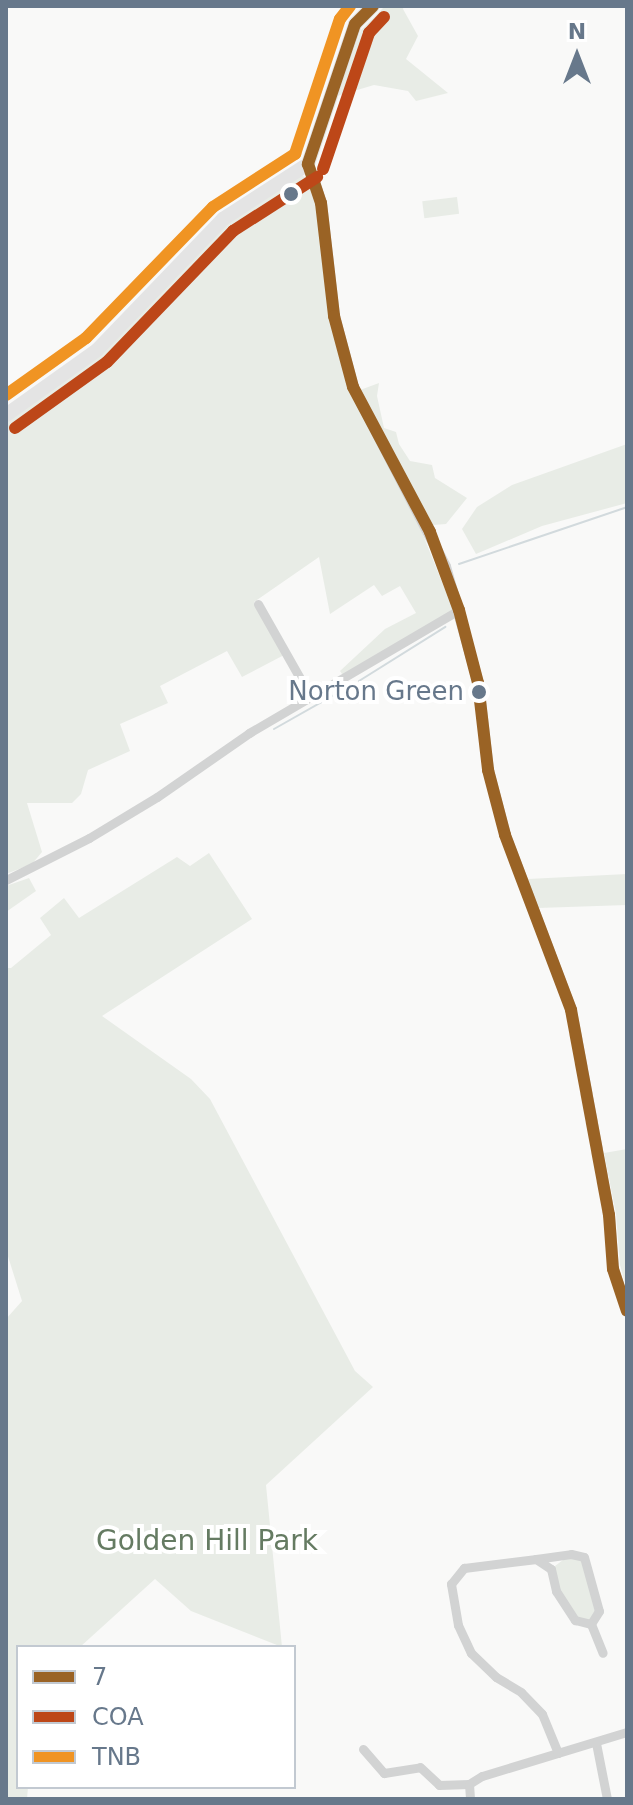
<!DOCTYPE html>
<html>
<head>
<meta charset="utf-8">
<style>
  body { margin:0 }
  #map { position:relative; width:633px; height:1805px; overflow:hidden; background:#f9f9f8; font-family:"DejaVu Sans",sans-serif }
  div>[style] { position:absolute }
  .green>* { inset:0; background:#e8ece6; transform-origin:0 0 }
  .stream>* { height:2px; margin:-1px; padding:0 1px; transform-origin:1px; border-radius:1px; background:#d2dadd }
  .minor>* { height:9px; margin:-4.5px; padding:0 4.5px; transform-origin:4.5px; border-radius:4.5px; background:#d2d3d3 }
  .tertiary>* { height:11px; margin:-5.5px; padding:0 5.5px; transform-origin:5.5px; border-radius:5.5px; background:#d2d3d3 }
  .primary>* { height:14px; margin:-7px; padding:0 7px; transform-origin:7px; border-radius:7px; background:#e4e4e4 }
  .bus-1>* { height:12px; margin:-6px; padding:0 6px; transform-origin:6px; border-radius:6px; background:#9a6325 }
  .bus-2>* { height:12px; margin:-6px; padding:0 6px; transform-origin:6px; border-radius:6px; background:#bd4718 }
  .bus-3>* { height:12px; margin:-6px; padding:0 6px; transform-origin:6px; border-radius:6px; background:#f09423 }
  .dots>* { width:22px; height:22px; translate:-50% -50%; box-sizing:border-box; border:4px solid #fff; border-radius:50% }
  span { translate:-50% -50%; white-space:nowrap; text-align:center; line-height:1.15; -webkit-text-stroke:8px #fff; paint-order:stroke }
  .bus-label { font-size:26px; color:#67788b }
  .right { translate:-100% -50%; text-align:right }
  .park-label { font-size:28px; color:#657b62 }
  .frame { position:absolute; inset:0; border:8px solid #67788b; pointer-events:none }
  .legend { position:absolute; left:16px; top:1645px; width:280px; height:144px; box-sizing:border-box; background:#fff; border:2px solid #c2c9d1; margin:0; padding:10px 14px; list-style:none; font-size:24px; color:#67788b }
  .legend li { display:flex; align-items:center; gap:16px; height:40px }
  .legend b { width:40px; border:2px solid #c2c9d1 }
  .north { position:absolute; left:537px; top:16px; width:80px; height:80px; -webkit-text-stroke:6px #fff; paint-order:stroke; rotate:0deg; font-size:22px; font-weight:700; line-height:32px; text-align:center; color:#67788b }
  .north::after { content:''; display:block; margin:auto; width:28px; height:36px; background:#67788b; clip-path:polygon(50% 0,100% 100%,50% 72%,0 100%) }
</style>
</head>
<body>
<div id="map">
  <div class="green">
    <i style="clip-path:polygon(385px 6px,404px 6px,403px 9px,418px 36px,406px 59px,448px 93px,416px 101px,408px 91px,374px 85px,337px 96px,361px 30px)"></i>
    <i style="clip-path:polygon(300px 175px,311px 179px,317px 204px,352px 393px,379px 383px,377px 396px,384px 428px,396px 432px,399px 444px,410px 461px,432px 465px,435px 478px,467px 498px,446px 524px,433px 525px,423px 507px,413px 510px,454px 612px,344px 677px,340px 671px,385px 629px,416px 613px,400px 586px,382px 596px,374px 585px,330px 614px,319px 557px,254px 602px,286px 654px,242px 677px,227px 651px,160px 686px,168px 703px,120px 724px,130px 751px,88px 770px,81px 794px,72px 803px,27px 803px,42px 852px,32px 864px,6px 874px,6px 421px,96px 355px,227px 221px)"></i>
    <i style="left:457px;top:197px;width:17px;height:35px;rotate:83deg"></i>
    <i style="clip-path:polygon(627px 444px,627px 503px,542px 526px,476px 554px,462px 529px,477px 507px,512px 485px)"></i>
    <i style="clip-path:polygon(209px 853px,252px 919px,102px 1016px,191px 1079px,210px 1099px,355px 1371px,373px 1387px,266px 1485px,282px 1647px,191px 1611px,155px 1579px,80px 1647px,18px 1647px,18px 1787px,28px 1787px,27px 1799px,6px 1799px,6px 1319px,22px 1301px,6px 1250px,6px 968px,11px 968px,51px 935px,40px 918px,64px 898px,79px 918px,177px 857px,190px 866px)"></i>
    <i style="clip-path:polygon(627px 874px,627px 905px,538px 908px,528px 879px)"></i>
    <i style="clip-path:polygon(29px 878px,36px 891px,6px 912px,6px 886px)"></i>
    <i style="clip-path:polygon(627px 1149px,627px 1290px,620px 1265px,616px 1214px,604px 1153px)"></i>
    <i style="clip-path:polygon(571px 1554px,584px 1557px,599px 1611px,591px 1624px,575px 1620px,556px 1591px,551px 1569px)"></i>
  </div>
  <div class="stream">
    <i style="left:459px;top:564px;width:177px;rotate:-18.7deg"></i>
    <i style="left:359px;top:681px;width:102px;rotate:-32.1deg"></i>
    <i style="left:274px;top:729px;width:87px;rotate:-29.5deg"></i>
  </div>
  <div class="minor">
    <i style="left:258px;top:604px;width:106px;rotate:60.5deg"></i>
    <i style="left:6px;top:880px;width:93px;rotate:-26.8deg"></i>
    <i style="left:89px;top:838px;width:79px;rotate:-31.1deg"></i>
    <i style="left:157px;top:797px;width:112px;rotate:-34.8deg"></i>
    <i style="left:249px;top:733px;width:243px;rotate:-30.4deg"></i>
    <i style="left:536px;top:1559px;width:35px;rotate:-8deg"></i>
    <i style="left:571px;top:1554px;width:13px;rotate:13deg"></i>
    <i style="left:584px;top:1557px;width:56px;rotate:74.5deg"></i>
    <i style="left:599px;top:1611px;width:15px;rotate:122deg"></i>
    <i style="left:591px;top:1624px;width:31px;rotate:68deg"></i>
    <i style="left:596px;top:1743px;width:57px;rotate:78.9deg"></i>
    <i style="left:363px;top:1749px;width:32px;rotate:49deg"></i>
    <i style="left:384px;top:1773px;width:36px;rotate:-9deg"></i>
    <i style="left:420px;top:1767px;width:26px;rotate:43deg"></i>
    <i style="left:439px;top:1785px;width:30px;rotate:-2deg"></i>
    <i style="left:469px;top:1784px;width:15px;rotate:-32deg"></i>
    <i style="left:482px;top:1776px;width:152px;rotate:-16.9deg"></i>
    <i style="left:558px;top:1753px;width:42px;rotate:-112.3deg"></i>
    <i style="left:542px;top:1714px;width:30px;rotate:-134deg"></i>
    <i style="left:521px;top:1692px;width:29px;rotate:-149deg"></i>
    <i style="left:496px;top:1677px;width:35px;rotate:-136deg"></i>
    <i style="left:471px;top:1653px;width:31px;rotate:-115deg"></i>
    <i style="left:458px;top:1625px;width:42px;rotate:-99.7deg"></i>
    <i style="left:451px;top:1584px;width:21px;rotate:-51deg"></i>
    <i style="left:464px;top:1568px;width:73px;rotate:-7.1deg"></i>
    <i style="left:536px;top:1559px;width:18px;rotate:34deg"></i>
    <i style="left:551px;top:1569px;width:23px;rotate:77deg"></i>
    <i style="left:556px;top:1591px;width:35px;rotate:57deg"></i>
    <i style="left:575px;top:1620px;width:16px;rotate:14deg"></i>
    <i style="left:469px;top:1784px;width:15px;rotate:86deg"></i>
  </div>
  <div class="tertiary">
    <i style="left:308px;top:164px;width:41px;rotate:71.6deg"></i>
    <i style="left:321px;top:203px;width:114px;rotate:83.4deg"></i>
    <i style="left:334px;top:316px;width:73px;rotate:75deg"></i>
    <i style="left:353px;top:387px;width:201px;rotate:62.8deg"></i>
    <i style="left:445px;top:566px;width:122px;rotate:74.2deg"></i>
    <i style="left:478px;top:683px;width:88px;rotate:83.4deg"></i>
    <i style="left:488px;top:770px;width:67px;rotate:75.3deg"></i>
    <i style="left:505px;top:835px;width:187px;rotate:69.3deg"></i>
    <i style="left:571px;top:1010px;width:208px;rotate:79.5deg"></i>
    <i style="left:609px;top:1215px;width:54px;rotate:85.8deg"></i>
    <i style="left:613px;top:1269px;width:44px;rotate:71.6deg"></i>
  </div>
  <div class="primary">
    <i style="left:6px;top:415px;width:112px;rotate:-35.5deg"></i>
    <i style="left:97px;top:350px;width:182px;rotate:-46.1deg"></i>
    <i style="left:223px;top:219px;width:101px;rotate:-32.9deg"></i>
    <i style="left:308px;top:164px;width:148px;rotate:-71.4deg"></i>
    <i style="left:355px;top:24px;width:25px;rotate:-45deg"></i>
  </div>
  <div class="bus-1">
    <i style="left:373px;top:6px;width:25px;rotate:135deg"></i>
    <i style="left:355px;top:24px;width:148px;rotate:108.6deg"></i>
    <i style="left:308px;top:164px;width:41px;rotate:71.6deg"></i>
    <i style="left:321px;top:203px;width:114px;rotate:83.4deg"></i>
    <i style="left:334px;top:316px;width:73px;rotate:75deg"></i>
    <i style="left:353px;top:387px;width:164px;rotate:62deg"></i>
    <i style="left:430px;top:532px;width:83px;rotate:69.6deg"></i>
    <i style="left:459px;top:610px;width:75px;rotate:75.4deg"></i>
    <i style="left:478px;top:683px;width:88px;rotate:83.4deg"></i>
    <i style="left:488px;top:770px;width:67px;rotate:75.3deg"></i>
    <i style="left:505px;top:835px;width:187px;rotate:69.3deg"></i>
    <i style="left:571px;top:1010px;width:208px;rotate:79.5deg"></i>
    <i style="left:609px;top:1215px;width:54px;rotate:85.8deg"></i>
    <i style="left:613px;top:1269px;width:44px;rotate:71.6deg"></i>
  </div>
  <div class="bus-2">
    <i style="left:323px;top:169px;width:144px;rotate:-71.3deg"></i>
    <i style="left:369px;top:33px;width:22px;rotate:-47deg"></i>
    <i style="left:15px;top:428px;width:113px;rotate:-35.7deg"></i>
    <i style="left:107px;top:362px;width:182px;rotate:-46.1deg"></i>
    <i style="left:233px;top:231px;width:100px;rotate:-32.7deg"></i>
  </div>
  <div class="bus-3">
    <i style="left:6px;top:395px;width:98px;rotate:-35.5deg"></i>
    <i style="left:86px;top:338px;width:182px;rotate:-45.9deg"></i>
    <i style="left:213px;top:207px;width:98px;rotate:-32.9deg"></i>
    <i style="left:295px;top:154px;width:142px;rotate:-71.6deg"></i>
    <i style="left:340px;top:19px;width:16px;rotate:-52deg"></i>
  </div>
  <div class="dots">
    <i style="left:291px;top:194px;background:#67788b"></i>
    <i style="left:479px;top:692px;background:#67788b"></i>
  </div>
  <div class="bus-label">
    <span class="right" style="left:464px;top:692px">Norton Green</span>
  </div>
  <div class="park-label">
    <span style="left:207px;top:1541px">Golden Hill Park</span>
  </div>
  <div class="frame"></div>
  <ul class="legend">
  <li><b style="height:10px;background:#9a6325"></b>7</li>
  <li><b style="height:10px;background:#bd4718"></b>COA</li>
  <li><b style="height:10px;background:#f09423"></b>TNB</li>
  </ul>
  <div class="north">N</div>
</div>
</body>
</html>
